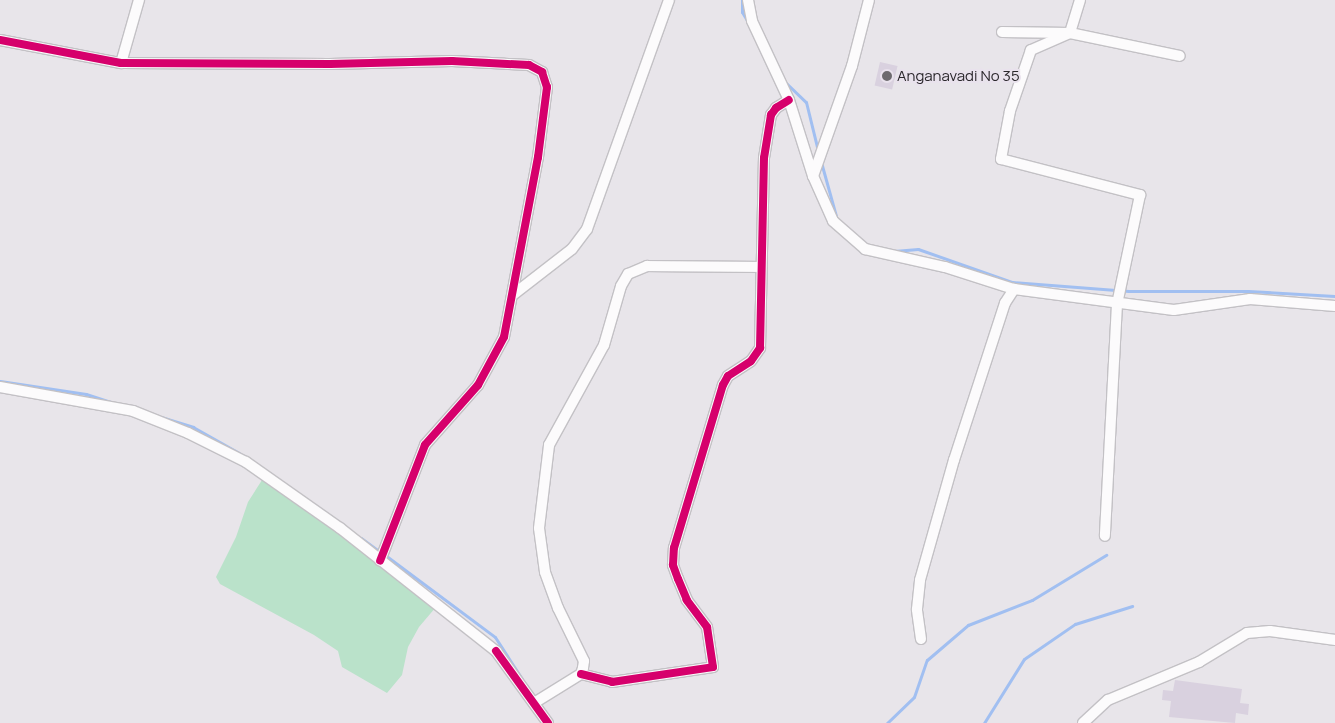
<!DOCTYPE html>
<html>
<head>
<meta charset="utf-8">
<style>
  body { margin:0 }
  #map { position:relative; width:1335px; height:723px; overflow:hidden; background:#e8e5ea; font-family:Manrope,sans-serif }
  div>[style] { position:absolute }
  .green>* { inset:0; background:#bae2ca }
  .stream>* { height:3px; margin:-1.5px; padding:0 1.5px; transform-origin:1.5px; border-radius:1.5px; background:#a1bff1 }
  .building>* { inset:0; background:#d9d1df; transform-origin:0 0 }
  .roads { filter:drop-shadow(1px 0 #c3c1c5) drop-shadow(-1px 0 #c3c1c5) drop-shadow(0 1px #c3c1c5) drop-shadow(0 -1px #c3c1c5) }
  .minor>* { height:10px; margin:-5px; padding:0 5px; transform-origin:5px; border-radius:5px; background:#fcfbfc }
  .cycleway>* { height:8px; margin:-4px; padding:0 4px; transform-origin:4px; border-radius:4px; background:#d6006c }
  .dots>* { width:14px; height:14px; translate:-50% -50%; box-sizing:border-box; border:2px solid #e9e2ed; border-radius:50% }
  span { translate:-50% -50%; white-space:nowrap; text-align:center; line-height:1.15; -webkit-text-stroke:4px #e9e2ed; paint-order:stroke }
  .poi-label { font-size:15px; color:#2b282c }
  .left { translate:0 -50%; text-align:left }
</style>
</head>
<body>
<div id="map">
  <div class="green">
    <i style="clip-path:polygon(262px 480px,315px 515px,436px 607px,419px 627px,408px 647px,402px 675px,387px 693px,342px 667px,338px 651px,314px 635px,220px 584px,216px 577px,236px 537px,248px 502px)"></i>
  </div>
  <div class="stream">
    <i style="left:742px;top:0;width:12px;rotate:90deg"></i>
    <i style="left:742px;top:12px;width:12px;rotate:59deg"></i>
    <i style="left:784px;top:81px;width:30px;rotate:44deg"></i>
    <i style="left:806px;top:102px;width:50px;rotate:76.2deg"></i>
    <i style="left:821px;top:162px;width:56px;rotate:74.5deg"></i>
    <i style="left:894px;top:251px;width:24px;rotate:-5deg"></i>
    <i style="left:918px;top:249px;width:100px;rotate:19.3deg"></i>
    <i style="left:1012px;top:282px;width:117px;rotate:4.4deg"></i>
    <i style="left:1129px;top:291px;width:119px"></i>
    <i style="left:1248px;top:291px;width:87px;rotate:3.3deg"></i>
    <i style="left:0;top:381px;width:87px;rotate:8.6deg"></i>
    <i style="left:86px;top:394px;width:29px;rotate:18deg"></i>
    <i style="left:161px;top:417px;width:34px;rotate:17deg"></i>
    <i style="left:193px;top:427px;width:53px;rotate:29.5deg"></i>
    <i style="left:361px;top:538px;width:24px;rotate:36deg"></i>
    <i style="left:385px;top:555px;width:137px;rotate:36.7deg"></i>
    <i style="left:495px;top:637px;width:50px;rotate:57.3deg"></i>
    <i style="left:887px;top:723px;width:37px;rotate:-44deg"></i>
    <i style="left:914px;top:697px;width:39px;rotate:-71deg"></i>
    <i style="left:927px;top:660px;width:54px;rotate:-40.5deg"></i>
    <i style="left:968px;top:625px;width:69px;rotate:-21.3deg"></i>
    <i style="left:1032px;top:600px;width:87px;rotate:-31.3deg"></i>
    <i style="left:984px;top:723px;width:75px;rotate:-58deg"></i>
    <i style="left:1024px;top:659px;width:62px;rotate:-34.5deg"></i>
    <i style="left:1075px;top:624px;width:60px;rotate:-17.5deg"></i>
  </div>
  <div class="building">
    <i style="left:880px;top:62px;width:18px;height:24px;rotate:13deg"></i>
    <i style="clip-path:polygon(1175px 680px,1242px 689px,1240px 703px,1249px 704px,1248px 715px,1236px 713px,1235px 723px,1169px 717px,1171px 701px,1162px 700px,1163px 690px,1173px 691px)"></i>
  </div>
  <div class="roads">
    <div class="minor">
      <i style="left:748px;top:0;width:21px;rotate:79deg"></i>
      <i style="left:752px;top:21px;width:87px;rotate:64.9deg"></i>
      <i style="left:789px;top:100px;width:80px;rotate:72.5deg"></i>
      <i style="left:813px;top:176px;width:49px;rotate:66deg"></i>
      <i style="left:833px;top:221px;width:43px;rotate:41.2deg"></i>
      <i style="left:865px;top:249px;width:82px;rotate:12.7deg"></i>
      <i style="left:945px;top:267px;width:72px;rotate:17.7deg"></i>
      <i style="left:1080px;top:0;width:34px;rotate:107deg"></i>
      <i style="left:1070px;top:33px;width:43px;rotate:156.4deg"></i>
      <i style="left:1031px;top:50px;width:65px;rotate:109deg"></i>
      <i style="left:1010px;top:111px;width:49px;rotate:100.6deg"></i>
      <i style="left:1001px;top:159px;width:144px;rotate:14.5deg"></i>
      <i style="left:1140px;top:195px;width:111px;rotate:101.9deg"></i>
      <i style="left:1117px;top:304px;width:232px;rotate:93deg"></i>
      <i style="left:1002px;top:32px;width:68px;rotate:0.8deg"></i>
      <i style="left:1070px;top:33px;width:112px;rotate:11.8deg"></i>
      <i style="left:0;top:40px;width:123px;rotate:10.8deg"></i>
      <i style="left:121px;top:63px;width:209px;rotate:0.3deg"></i>
      <i style="left:330px;top:64px;width:122px;rotate:-1.4deg"></i>
      <i style="left:452px;top:61px;width:77px;rotate:3deg"></i>
      <i style="left:529px;top:65px;width:15px;rotate:28deg"></i>
      <i style="left:542px;top:72px;width:16px;rotate:72deg"></i>
      <i style="left:547px;top:87px;width:71px;rotate:97.3deg"></i>
      <i style="left:538px;top:157px;width:183px;rotate:100.7deg"></i>
      <i style="left:504px;top:337px;width:55px;rotate:118.4deg"></i>
      <i style="left:478px;top:385px;width:80px;rotate:131.5deg"></i>
      <i style="left:425px;top:445px;width:124px;rotate:111.2deg"></i>
      <i style="left:121px;top:63px;width:66px;rotate:-74.1deg"></i>
      <i style="left:813px;top:176px;width:117px;rotate:-70.5deg"></i>
      <i style="left:852px;top:66px;width:68px;rotate:-75.6deg"></i>
      <i style="left:514px;top:294px;width:73px;rotate:-37.8deg"></i>
      <i style="left:572px;top:249px;width:25px;rotate:-53deg"></i>
      <i style="left:587px;top:229px;width:243px;rotate:-70.3deg"></i>
      <i style="left:0;top:387px;width:135px;rotate:10.2deg"></i>
      <i style="left:133px;top:411px;width:59px;rotate:21.8deg"></i>
      <i style="left:188px;top:433px;width:65px;rotate:26.6deg"></i>
      <i style="left:246px;top:462px;width:115px;rotate:35.1deg"></i>
      <i style="left:340px;top:528px;width:199px;rotate:38.3deg"></i>
      <i style="left:496px;top:651px;width:89px;rotate:54.2deg"></i>
      <i style="left:921px;top:639px;width:30px;rotate:-98deg"></i>
      <i style="left:917px;top:609px;width:29px;rotate:-84deg"></i>
      <i style="left:920px;top:580px;width:125px;rotate:-74.2deg"></i>
      <i style="left:954px;top:460px;width:165px;rotate:-72deg"></i>
      <i style="left:1005px;top:303px;width:17px;rotate:-57deg"></i>
      <i style="left:1014px;top:289px;width:161px;rotate:7.5deg"></i>
      <i style="left:1174px;top:310px;width:77px;rotate:-8.2deg"></i>
      <i style="left:1250px;top:299px;width:85px;rotate:4.7deg"></i>
      <i style="left:581px;top:674px;width:32px;rotate:14deg"></i>
      <i style="left:612px;top:682px;width:102px;rotate:-8.4deg"></i>
      <i style="left:713px;top:667px;width:40px;rotate:-98.5deg"></i>
      <i style="left:707px;top:627px;width:34px;rotate:-127deg"></i>
      <i style="left:687px;top:600px;width:23px;rotate:-113deg"></i>
      <i style="left:678px;top:579px;width:15px;rotate:-110deg"></i>
      <i style="left:673px;top:565px;width:17px;rotate:-87deg"></i>
      <i style="left:674px;top:548px;width:170px;rotate:-73.3deg"></i>
      <i style="left:723px;top:385px;width:10px;rotate:-61deg"></i>
      <i style="left:728px;top:376px;width:27px;rotate:-33deg"></i>
      <i style="left:751px;top:361px;width:16px;rotate:-55deg"></i>
      <i style="left:760px;top:348px;width:190px;rotate:-88.8deg"></i>
      <i style="left:764px;top:158px;width:44px;rotate:-80.8deg"></i>
      <i style="left:771px;top:115px;width:9px;rotate:-54deg"></i>
      <i style="left:776px;top:108px;width:15px;rotate:-32deg"></i>
      <i style="left:534px;top:703px;width:55px;rotate:-31.7deg"></i>
      <i style="left:581px;top:674px;width:6px;rotate:-72deg"></i>
      <i style="left:583px;top:668px;width:7px;rotate:-82deg"></i>
      <i style="left:584px;top:661px;width:59px;rotate:-116.1deg"></i>
      <i style="left:558px;top:608px;width:38px;rotate:-110deg"></i>
      <i style="left:545px;top:572px;width:44px;rotate:-97.8deg"></i>
      <i style="left:539px;top:528px;width:84px;rotate:-83.1deg"></i>
      <i style="left:549px;top:445px;width:114px;rotate:-61.2deg"></i>
      <i style="left:604px;top:345px;width:61px;rotate:-73.9deg"></i>
      <i style="left:621px;top:286px;width:14px;rotate:-60deg"></i>
      <i style="left:628px;top:274px;width:21px;rotate:-23deg"></i>
      <i style="left:647px;top:266px;width:113px;rotate:0.5deg"></i>
      <i style="left:1083px;top:723px;width:34px;rotate:-43deg"></i>
      <i style="left:1108px;top:700px;width:99px;rotate:-22.7deg"></i>
      <i style="left:1199px;top:662px;width:56px;rotate:-31.1deg"></i>
      <i style="left:1247px;top:633px;width:23px;rotate:-5deg"></i>
      <i style="left:1270px;top:631px;width:66px;rotate:7.9deg"></i>
    </div>
  </div>
  <div class="cycleway">
    <i style="left:0;top:40px;width:123px;rotate:10.8deg"></i>
    <i style="left:121px;top:63px;width:209px;rotate:0.3deg"></i>
    <i style="left:330px;top:64px;width:122px;rotate:-1.4deg"></i>
    <i style="left:452px;top:61px;width:77px;rotate:3deg"></i>
    <i style="left:529px;top:65px;width:15px;rotate:28deg"></i>
    <i style="left:542px;top:72px;width:16px;rotate:72deg"></i>
    <i style="left:547px;top:87px;width:71px;rotate:97.3deg"></i>
    <i style="left:538px;top:157px;width:183px;rotate:100.7deg"></i>
    <i style="left:504px;top:337px;width:55px;rotate:118.4deg"></i>
    <i style="left:478px;top:385px;width:80px;rotate:131.5deg"></i>
    <i style="left:425px;top:445px;width:124px;rotate:111.2deg"></i>
    <i style="left:496px;top:651px;width:89px;rotate:54.2deg"></i>
    <i style="left:581px;top:674px;width:32px;rotate:14deg"></i>
    <i style="left:612px;top:682px;width:102px;rotate:-8.4deg"></i>
    <i style="left:713px;top:667px;width:40px;rotate:-98.5deg"></i>
    <i style="left:707px;top:627px;width:34px;rotate:-127deg"></i>
    <i style="left:687px;top:600px;width:23px;rotate:-113deg"></i>
    <i style="left:678px;top:579px;width:15px;rotate:-110deg"></i>
    <i style="left:673px;top:565px;width:17px;rotate:-87deg"></i>
    <i style="left:674px;top:548px;width:170px;rotate:-73.3deg"></i>
    <i style="left:723px;top:385px;width:10px;rotate:-61deg"></i>
    <i style="left:728px;top:376px;width:27px;rotate:-33deg"></i>
    <i style="left:751px;top:361px;width:16px;rotate:-55deg"></i>
    <i style="left:760px;top:348px;width:190px;rotate:-88.8deg"></i>
    <i style="left:764px;top:158px;width:44px;rotate:-80.8deg"></i>
    <i style="left:771px;top:115px;width:9px;rotate:-54deg"></i>
    <i style="left:776px;top:108px;width:15px;rotate:-32deg"></i>
  </div>
  <div class="dots">
    <i style="left:887px;top:76px;background:#6d6a6e"></i>
  </div>
  <div class="poi-label">
    <span class="left" style="left:897px;top:76px">Anganavadi No 35</span>
  </div>
</div>
</body>
</html>
